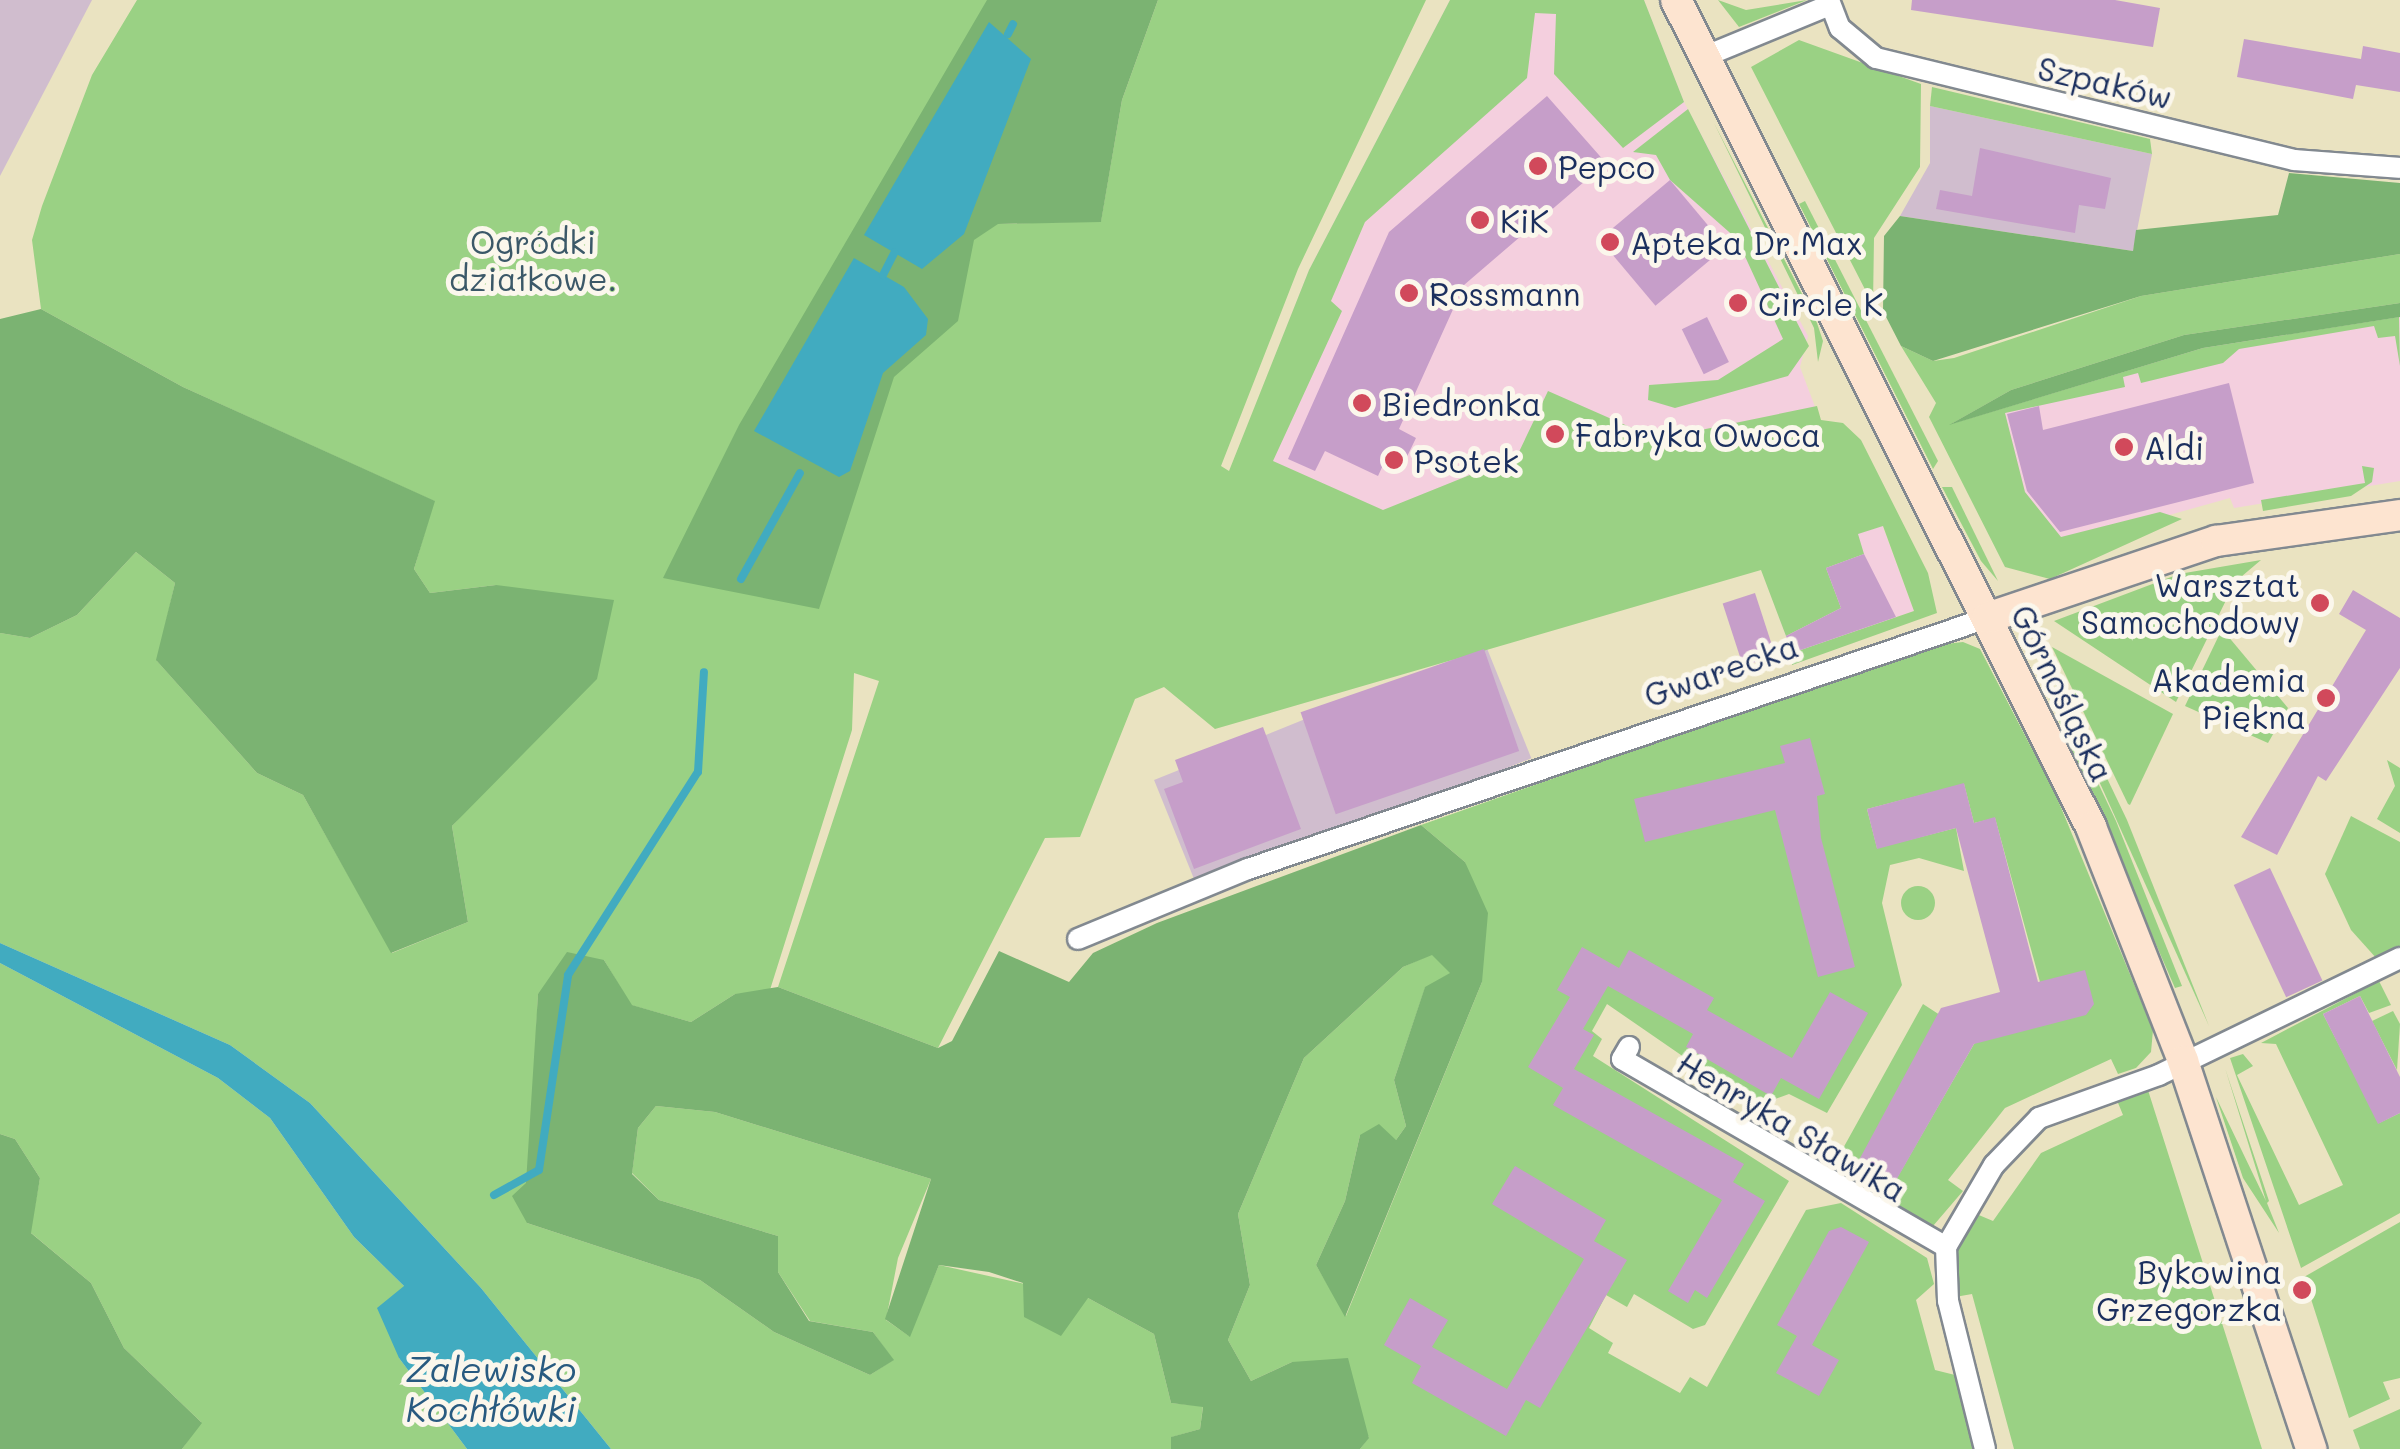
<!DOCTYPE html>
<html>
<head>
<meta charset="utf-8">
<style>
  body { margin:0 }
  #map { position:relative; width:2400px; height:1449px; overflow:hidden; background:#eae3c1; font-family:Mali,sans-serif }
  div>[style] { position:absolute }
  .built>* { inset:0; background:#f4cfde }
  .industrial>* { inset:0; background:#d0bdce; transform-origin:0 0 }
  .green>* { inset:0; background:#9ad184 }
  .round { border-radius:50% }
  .forest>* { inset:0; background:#7bb372 }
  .water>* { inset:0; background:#41abc0 }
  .stream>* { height:8px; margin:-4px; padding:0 4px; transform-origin:4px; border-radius:4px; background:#41abc0 }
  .building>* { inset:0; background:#c69ec9; transform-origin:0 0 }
  .roads { filter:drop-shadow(2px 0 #828990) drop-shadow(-2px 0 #828990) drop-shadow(0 2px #828990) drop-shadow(0 -2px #828990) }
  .street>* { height:20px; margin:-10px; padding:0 10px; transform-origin:10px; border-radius:10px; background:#fff }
  .secondary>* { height:30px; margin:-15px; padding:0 15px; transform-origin:15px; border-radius:15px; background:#fde4d0 }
  .dots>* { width:28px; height:28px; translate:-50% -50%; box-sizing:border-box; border:5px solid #fbf7ec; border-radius:50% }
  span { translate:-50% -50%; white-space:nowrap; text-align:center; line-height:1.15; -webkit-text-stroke:10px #fbf7ec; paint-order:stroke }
  .street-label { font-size:32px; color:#1b2f5e }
  .poi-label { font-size:32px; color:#1b2f5e }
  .left { translate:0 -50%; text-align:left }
  .right { translate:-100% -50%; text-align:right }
  .park-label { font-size:32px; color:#3b5868 }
  .water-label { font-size:35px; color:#285a80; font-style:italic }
</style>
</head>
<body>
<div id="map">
  <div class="built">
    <i style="clip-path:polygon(1450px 0,1644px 0,1684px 102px,1808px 336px,1800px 367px,1820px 420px,1376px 538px,1230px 471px,1309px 270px)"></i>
    <i style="clip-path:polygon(2400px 317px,2400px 481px,2234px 508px,2230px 498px,2037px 552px,1949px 425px,2203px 348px)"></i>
    <i style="clip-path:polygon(1876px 508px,1914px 611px,1792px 653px,1762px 570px)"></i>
  </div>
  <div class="industrial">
    <i style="clip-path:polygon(0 0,92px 0,0 176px)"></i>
    <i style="clip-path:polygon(1930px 106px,2152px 154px,2133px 251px,1900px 216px,1930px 163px)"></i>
    <i style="left:1486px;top:646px;width:121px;height:358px;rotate:68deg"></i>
  </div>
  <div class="green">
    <i style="clip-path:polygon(137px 0,994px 0,998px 224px,1101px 221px,1122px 100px,1158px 0,1426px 0,1298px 269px,1221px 466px,1229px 471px,1309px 270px,1450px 0,1644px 0,1684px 102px,1623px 148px,1554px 74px,1556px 14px,1535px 13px,1527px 78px,1365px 222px,1331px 301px,1342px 311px,1273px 461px,1383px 510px,1517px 456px,1548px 391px,1657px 439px,1817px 406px,1821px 420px,1843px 423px,1861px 440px,1928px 573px,1937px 613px,1792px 665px,1792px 653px,1914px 611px,1883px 526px,1858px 534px,1864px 554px,1826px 568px,1841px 608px,1786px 636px,1761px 570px,1215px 729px,1164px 687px,1135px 699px,1080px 837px,1045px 838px,938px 1048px,778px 987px,879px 681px,854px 673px,852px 730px,769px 993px,735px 994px,691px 1022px,631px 1005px,604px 960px,538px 994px,527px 1223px,700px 1280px,774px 1332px,870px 1375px,893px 1360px,873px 1332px,810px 1321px,778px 1272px,778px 1236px,659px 1200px,632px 1173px,638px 1128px,656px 1106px,715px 1112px,931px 1179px,898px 1258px,886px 1320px,909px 1336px,939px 1265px,1088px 1298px,1154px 1334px,1171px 1403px,1203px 1406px,1200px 1429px,1172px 1437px,1171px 1449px,611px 1449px,481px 1288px,310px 1103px,230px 1045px,0 943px,0 633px,30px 638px,77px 615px,136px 552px,175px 583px,157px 661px,257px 773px,303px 795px,392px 953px,468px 922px,452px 826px,515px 757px,496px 585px,430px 593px,414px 569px,434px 501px,183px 387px,41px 309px,32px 240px,42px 206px,92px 75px)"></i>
    <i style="clip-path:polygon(1718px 0,1746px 10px,1807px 0,1739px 27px)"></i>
    <i style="clip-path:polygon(1799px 40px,1921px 84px,1920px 167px,1874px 238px,1873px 305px,1751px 67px)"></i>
    <i style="clip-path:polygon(1932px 87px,2150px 139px,2152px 154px,1930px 106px)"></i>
    <i style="clip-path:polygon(1688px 109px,1809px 346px,1788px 376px,1675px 408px,1648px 400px,1649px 385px,1718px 380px,1783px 339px,1737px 239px,1670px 180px,1656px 155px,1633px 152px)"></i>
    <i style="clip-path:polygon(1714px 123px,1817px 323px,1823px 341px,1818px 362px,1814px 328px)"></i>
    <i style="clip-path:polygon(1805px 201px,1938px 461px,1933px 469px,1799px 204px)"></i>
    <i style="clip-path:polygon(2400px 254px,2400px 303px,2184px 335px,2011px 390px,1951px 424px,2203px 348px,2399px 317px,2400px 366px,2395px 336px,2378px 338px,2374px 326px,2239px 349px,2223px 363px,2141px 383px,2138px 373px,2123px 377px,2125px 387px,2005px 413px,2025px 492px,2061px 537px,2160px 512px,2182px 519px,2050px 579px,2005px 567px,1929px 417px,1936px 403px,1901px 346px,1933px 361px,1954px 358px,2141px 296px)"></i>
    <i style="clip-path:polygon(2362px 466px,2374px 468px,2372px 482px,2351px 496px,2263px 511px,2261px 500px,2365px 483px)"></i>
    <i style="clip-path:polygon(1942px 487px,1952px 487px,1998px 581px,1981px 561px)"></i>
    <i style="clip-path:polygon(2261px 560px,2235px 582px,2176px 702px,2054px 621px,2179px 574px)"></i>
    <i style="clip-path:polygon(2222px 629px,2288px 708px,2268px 743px,2185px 706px)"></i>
    <i style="clip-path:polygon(1963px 642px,1980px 649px,2055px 793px,2153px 1030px,2151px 1052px,2136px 1068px,2118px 1074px,2111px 1059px,2005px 1108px,1948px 1180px,1963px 1191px,1933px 1226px,1845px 1179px,1841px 1152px,1923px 1004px,1943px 1017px,1890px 1190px,1974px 1044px,2040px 982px,1995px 818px,1974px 823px,1964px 784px,1867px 809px,1877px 848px,1956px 828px,1964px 871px,1919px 858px,1890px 865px,1882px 903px,1902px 985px,1827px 1113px,1789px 1094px,1755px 1106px,1607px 1004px,1592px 1031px,1602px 1039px,1593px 1056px,1789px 1181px,1705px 1325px,1693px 1329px,1634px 1294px,1627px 1307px,1606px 1295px,1589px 1328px,1613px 1343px,1608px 1353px,1680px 1393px,1690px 1377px,1707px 1387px,1806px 1210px,1841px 1203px,1927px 1258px,1934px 1284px,1916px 1300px,1935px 1370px,1955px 1375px,1974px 1449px,1360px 1449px,1369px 1437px,1292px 1362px,1251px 1381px,1228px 1340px,1250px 1285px,1238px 1214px,1304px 1058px,1403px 967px,1432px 954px,1451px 973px,1425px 988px,1394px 1080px,1406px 1126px,1396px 1140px,1360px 1135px,1345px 1201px,1316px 1265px,1346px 1316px,1482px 982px,1465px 862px,1421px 825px,1928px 646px)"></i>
    <i style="clip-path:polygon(2037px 643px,2062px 684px,2127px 820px,2209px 1026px)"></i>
    <i style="clip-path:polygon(2052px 647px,2173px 714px,2130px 805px,2128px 804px)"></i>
    <i style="clip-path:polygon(2056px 694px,2116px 821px,2182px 986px,2175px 988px,2049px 698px)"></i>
    <i style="clip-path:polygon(2387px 760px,2400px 768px,2400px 833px,2377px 819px,2395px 786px)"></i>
    <i style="clip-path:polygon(2351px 816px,2400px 842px,2400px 947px,2377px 959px,2351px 930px,2325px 874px)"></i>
    <i class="round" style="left:1901px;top:886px;width:34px;height:34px"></i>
    <i style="clip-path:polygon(0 963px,218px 1078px,270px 1118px,354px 1237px,405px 1287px,399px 1358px,467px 1449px,182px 1449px,201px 1422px,124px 1348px,91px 1283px,30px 1232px,40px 1178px,15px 1139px,0 1134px)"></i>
    <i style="clip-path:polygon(2379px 981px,2391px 1005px,2369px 1013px,2360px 996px,2323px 1014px,2379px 1123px,2400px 1113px,2400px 1213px,2301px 1268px,2230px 1058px,2243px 1054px,2253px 1066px,2237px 1075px,2299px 1205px,2343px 1185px,2276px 1044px,2261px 1043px)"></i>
    <i style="clip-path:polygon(2393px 1011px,2400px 1024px,2397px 1070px,2372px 1021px)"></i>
    <i style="clip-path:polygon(2225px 1068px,2269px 1201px,2267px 1203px,2279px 1233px,2243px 1178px,2216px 1097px,2266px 1201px)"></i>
    <i style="clip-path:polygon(2147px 1087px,2262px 1449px,2014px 1449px,1972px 1294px,1955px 1297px,1957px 1250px,1974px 1213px,1993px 1221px,2041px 1153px,2123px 1115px,2116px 1098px)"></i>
    <i style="clip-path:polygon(2400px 1222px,2400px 1378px,2383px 1382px,2390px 1399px,2349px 1418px,2304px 1277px)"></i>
    <i style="clip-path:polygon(2400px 1409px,2400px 1449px,2360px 1449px,2353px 1430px)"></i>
  </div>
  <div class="forest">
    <i style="clip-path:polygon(987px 0,1158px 0,1122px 100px,1101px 222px,998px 224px,974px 240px,958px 321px,894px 377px,819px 609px,663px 578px,739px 425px)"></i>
    <i style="clip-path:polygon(2289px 173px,2400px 183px,2400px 254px,2141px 296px,1933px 361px,1901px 346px,1883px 311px,1884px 236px,1900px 216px,2133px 251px,2136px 230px,2278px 215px)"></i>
    <i style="clip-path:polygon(2400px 303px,2400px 317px,2203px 348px,1949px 425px,2011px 390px,2184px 335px)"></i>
    <i style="clip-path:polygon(41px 309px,183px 387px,435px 501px,414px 569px,430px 593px,496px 585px,614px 600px,597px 679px,452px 826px,468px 922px,391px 953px,303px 795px,257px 773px,156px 660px,175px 583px,136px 552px,77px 615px,30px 638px,0 633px,0 319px)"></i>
    <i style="clip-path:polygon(1421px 825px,1465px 862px,1488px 913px,1482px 982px,1345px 1317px,1316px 1265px,1345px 1201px,1360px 1135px,1379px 1124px,1396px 1140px,1406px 1126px,1394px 1080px,1425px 987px,1450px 973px,1432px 955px,1403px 967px,1304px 1058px,1238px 1214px,1250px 1285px,1228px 1340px,1251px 1381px,1292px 1362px,1348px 1358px,1369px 1438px,1360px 1449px,1171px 1449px,1171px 1437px,1200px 1429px,1203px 1407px,1171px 1403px,1154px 1334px,1088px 1298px,1061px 1336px,1024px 1317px,1023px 1283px,989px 1272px,939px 1265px,910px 1337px,885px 1319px,931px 1179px,715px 1112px,656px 1106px,638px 1128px,632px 1174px,659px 1200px,778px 1236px,778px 1272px,809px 1321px,873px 1332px,894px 1360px,870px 1375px,774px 1332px,700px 1280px,527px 1223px,512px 1196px,526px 1183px,538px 994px,567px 952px,604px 960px,632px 1005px,691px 1022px,735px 994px,778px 987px,938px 1048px,952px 1041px,999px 951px,1069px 982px,1093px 953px,1157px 923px)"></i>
    <i style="clip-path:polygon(0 1134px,15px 1139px,40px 1178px,31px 1233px,91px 1283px,124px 1348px,202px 1423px,182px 1449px,0 1449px)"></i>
  </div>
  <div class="water">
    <i style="clip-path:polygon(989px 22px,1031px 59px,964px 234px,922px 269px,864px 235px)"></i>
    <i style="clip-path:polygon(854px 258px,904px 287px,928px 319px,926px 335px,883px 373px,850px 471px,839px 477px,754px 431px)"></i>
    <i style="clip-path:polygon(0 943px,230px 1045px,310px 1103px,481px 1288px,611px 1449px,467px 1449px,399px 1358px,377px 1308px,404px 1286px,354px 1237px,270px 1118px,218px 1078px,0 963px)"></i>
  </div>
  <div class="stream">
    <i style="left:1008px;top:34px;width:11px;rotate:-63deg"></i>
    <i style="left:883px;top:275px;width:25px;rotate:-63deg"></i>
    <i style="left:741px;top:579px;width:121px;rotate:-60.9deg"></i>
    <i style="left:494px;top:1195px;width:51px;rotate:-29.1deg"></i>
    <i style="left:539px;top:1170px;width:197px;rotate:-81.5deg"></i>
    <i style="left:568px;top:975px;width:241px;rotate:-57.4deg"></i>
    <i style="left:698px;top:772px;width:100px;rotate:-86.6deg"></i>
  </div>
  <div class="building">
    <i style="clip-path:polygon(1912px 0,2115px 0,2160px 8px,2153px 47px,1911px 10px)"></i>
    <i style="clip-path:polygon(2244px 39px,2361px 59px,2363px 46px,2400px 53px,2400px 92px,2356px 85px,2353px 99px,2237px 77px)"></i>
    <i style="clip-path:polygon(1547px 96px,1606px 163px,1464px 285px,1399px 429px,1416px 438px,1400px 471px,1384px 463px,1378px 476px,1325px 451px,1315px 471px,1288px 459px,1389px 232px)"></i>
    <i style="clip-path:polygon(1980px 148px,2111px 178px,2105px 209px,2079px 205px,2075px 233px,1936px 209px,1940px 190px,1972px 196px)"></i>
    <i style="left:1670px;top:180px;width:87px;height:92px;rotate:50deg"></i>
    <i style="left:1707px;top:317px;width:50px;height:28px;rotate:64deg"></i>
    <i style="clip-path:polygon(2229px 383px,2254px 483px,2060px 532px,2027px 491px,2007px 414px,2039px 406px,2043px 430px)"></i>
    <i style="clip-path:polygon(1864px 554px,1896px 617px,1792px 653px,1786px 636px,1841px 608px,1826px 568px)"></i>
    <i style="clip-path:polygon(2353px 590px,2400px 618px,2400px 668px,2326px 781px,2318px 776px,2277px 855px,2241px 837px,2366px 630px,2339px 614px)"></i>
    <i style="left:1755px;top:593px;width:66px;height:34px;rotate:72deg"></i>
    <i style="left:1484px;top:649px;width:108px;height:194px;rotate:71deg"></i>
    <i style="clip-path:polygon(1263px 727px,1301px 829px,1194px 869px,1164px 789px,1183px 782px,1175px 760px)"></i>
    <i style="clip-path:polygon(1810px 738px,1825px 794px,1817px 796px,1821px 838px,1855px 967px,1818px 977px,1775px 810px,1645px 842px,1634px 799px,1785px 763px,1780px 746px)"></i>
    <i style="clip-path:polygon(1964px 783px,1974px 823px,1995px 817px,2038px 982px,2085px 970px,2094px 1004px,2086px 1015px,1974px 1044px,1890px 1191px,1860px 1174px,1859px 1160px,1941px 1008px,2000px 992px,1956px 828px,1877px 849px,1867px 809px)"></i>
    <i style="left:2270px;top:868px;width:124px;height:40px;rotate:65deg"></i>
    <i style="clip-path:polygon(1582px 947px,1619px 968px,1629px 950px,1714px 998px,1707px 1010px,1792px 1058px,1830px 992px,1868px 1013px,1819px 1099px,1781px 1078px,1771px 1096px,1686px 1047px,1693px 1034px,1608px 986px,1583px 1029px,1594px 1035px,1574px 1069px,1744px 1164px,1733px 1182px,1765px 1201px,1707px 1298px,1695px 1290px,1688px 1303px,1668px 1291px,1722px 1200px,1553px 1105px,1563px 1088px,1528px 1067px,1570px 997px,1557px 990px)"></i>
    <i style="clip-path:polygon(2360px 996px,2400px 1077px,2400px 1113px,2378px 1124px,2323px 1014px)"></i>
    <i style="clip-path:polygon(1515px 1166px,1606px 1220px,1594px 1241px,1627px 1260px,1540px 1408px,1526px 1400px,1506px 1436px,1412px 1383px,1421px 1366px,1384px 1345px,1410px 1298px,1448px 1320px,1432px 1347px,1507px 1389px,1584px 1259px,1492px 1204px)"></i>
    <i style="clip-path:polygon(1841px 1227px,1869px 1242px,1812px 1345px,1839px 1360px,1819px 1396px,1776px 1373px,1797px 1336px,1777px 1325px,1829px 1231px)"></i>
  </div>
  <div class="roads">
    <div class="street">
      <i style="left:1829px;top:0;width:30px;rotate:69deg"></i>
      <i style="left:1840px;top:28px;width:47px;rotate:39.8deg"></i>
      <i style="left:1876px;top:58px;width:430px;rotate:13.7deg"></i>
      <i style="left:2294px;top:160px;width:106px;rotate:4.3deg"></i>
      <i style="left:1701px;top:58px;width:134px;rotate:-22.4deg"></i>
      <i style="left:1078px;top:939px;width:184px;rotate:-22.4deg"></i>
      <i style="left:1248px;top:869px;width:780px;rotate:-18.76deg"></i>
      <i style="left:1629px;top:1047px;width:14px;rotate:120deg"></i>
      <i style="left:1622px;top:1059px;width:375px;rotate:30.1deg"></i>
      <i style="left:1985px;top:1449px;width:153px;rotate:-104deg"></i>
      <i style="left:1948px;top:1301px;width:54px;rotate:-92.1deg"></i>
      <i style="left:1946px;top:1247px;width:95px;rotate:-59.7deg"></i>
      <i style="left:1994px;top:1165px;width:65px;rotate:-46.2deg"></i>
      <i style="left:2039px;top:1118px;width:127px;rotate:-19.7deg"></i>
      <i style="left:2159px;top:1075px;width:268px;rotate:-25.9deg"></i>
    </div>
    <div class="secondary">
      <i style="left:1676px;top:0;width:925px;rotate:63.35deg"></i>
      <i style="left:2091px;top:827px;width:251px;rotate:68.5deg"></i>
      <i style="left:2183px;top:1061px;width:409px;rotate:71.7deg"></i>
      <i style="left:1987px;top:618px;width:242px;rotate:-18.6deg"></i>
      <i style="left:2216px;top:541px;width:186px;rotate:-8deg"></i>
    </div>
  </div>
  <div class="dots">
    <i style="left:1538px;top:166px;background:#d1495b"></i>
    <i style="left:1480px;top:220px;background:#d1495b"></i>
    <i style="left:1610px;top:242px;background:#d1495b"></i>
    <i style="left:1409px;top:293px;background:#d1495b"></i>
    <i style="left:1738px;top:303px;background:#d1495b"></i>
    <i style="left:1362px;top:403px;background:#d1495b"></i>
    <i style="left:1555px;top:434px;background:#d1495b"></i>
    <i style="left:2124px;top:447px;background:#d1495b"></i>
    <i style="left:1394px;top:460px;background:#d1495b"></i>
    <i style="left:2320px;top:603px;background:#d1495b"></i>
    <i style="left:2326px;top:698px;background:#d1495b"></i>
    <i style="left:2302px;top:1290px;background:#d1495b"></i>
  </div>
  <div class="street-label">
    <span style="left:2105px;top:82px;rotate:13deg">Szpaków</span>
    <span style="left:1721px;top:670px;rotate:-19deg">Gwarecka</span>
    <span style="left:2063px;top:693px;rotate:64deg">Górnośląska</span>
    <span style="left:1792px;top:1126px;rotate:31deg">Henryka Sławika</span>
  </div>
  <div class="poi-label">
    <span class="left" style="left:1558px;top:166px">Pepco</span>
    <span class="left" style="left:1500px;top:220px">KiK</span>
    <span class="left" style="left:1630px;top:242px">Apteka Dr.Max</span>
    <span class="left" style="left:1429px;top:293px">Rossmann</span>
    <span class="left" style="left:1758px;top:303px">Circle K</span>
    <span class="left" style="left:1382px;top:403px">Biedronka</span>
    <span class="left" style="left:1575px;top:434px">Fabryka Owoca</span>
    <span class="left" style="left:2144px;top:447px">Aldi</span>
    <span class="left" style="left:1414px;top:460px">Psotek</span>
    <span class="right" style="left:2300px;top:603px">Warsztat<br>Samochodowy</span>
    <span class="right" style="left:2306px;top:698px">Akademia<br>Piękna</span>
    <span class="right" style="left:2282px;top:1290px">Bykowina<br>Grzegorzka</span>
  </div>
  <div class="park-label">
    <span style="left:533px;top:260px">Ogródki<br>działkowe.</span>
  </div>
  <div class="water-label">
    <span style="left:491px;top:1388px">Zalewisko<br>Kochłówki</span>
  </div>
</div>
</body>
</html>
